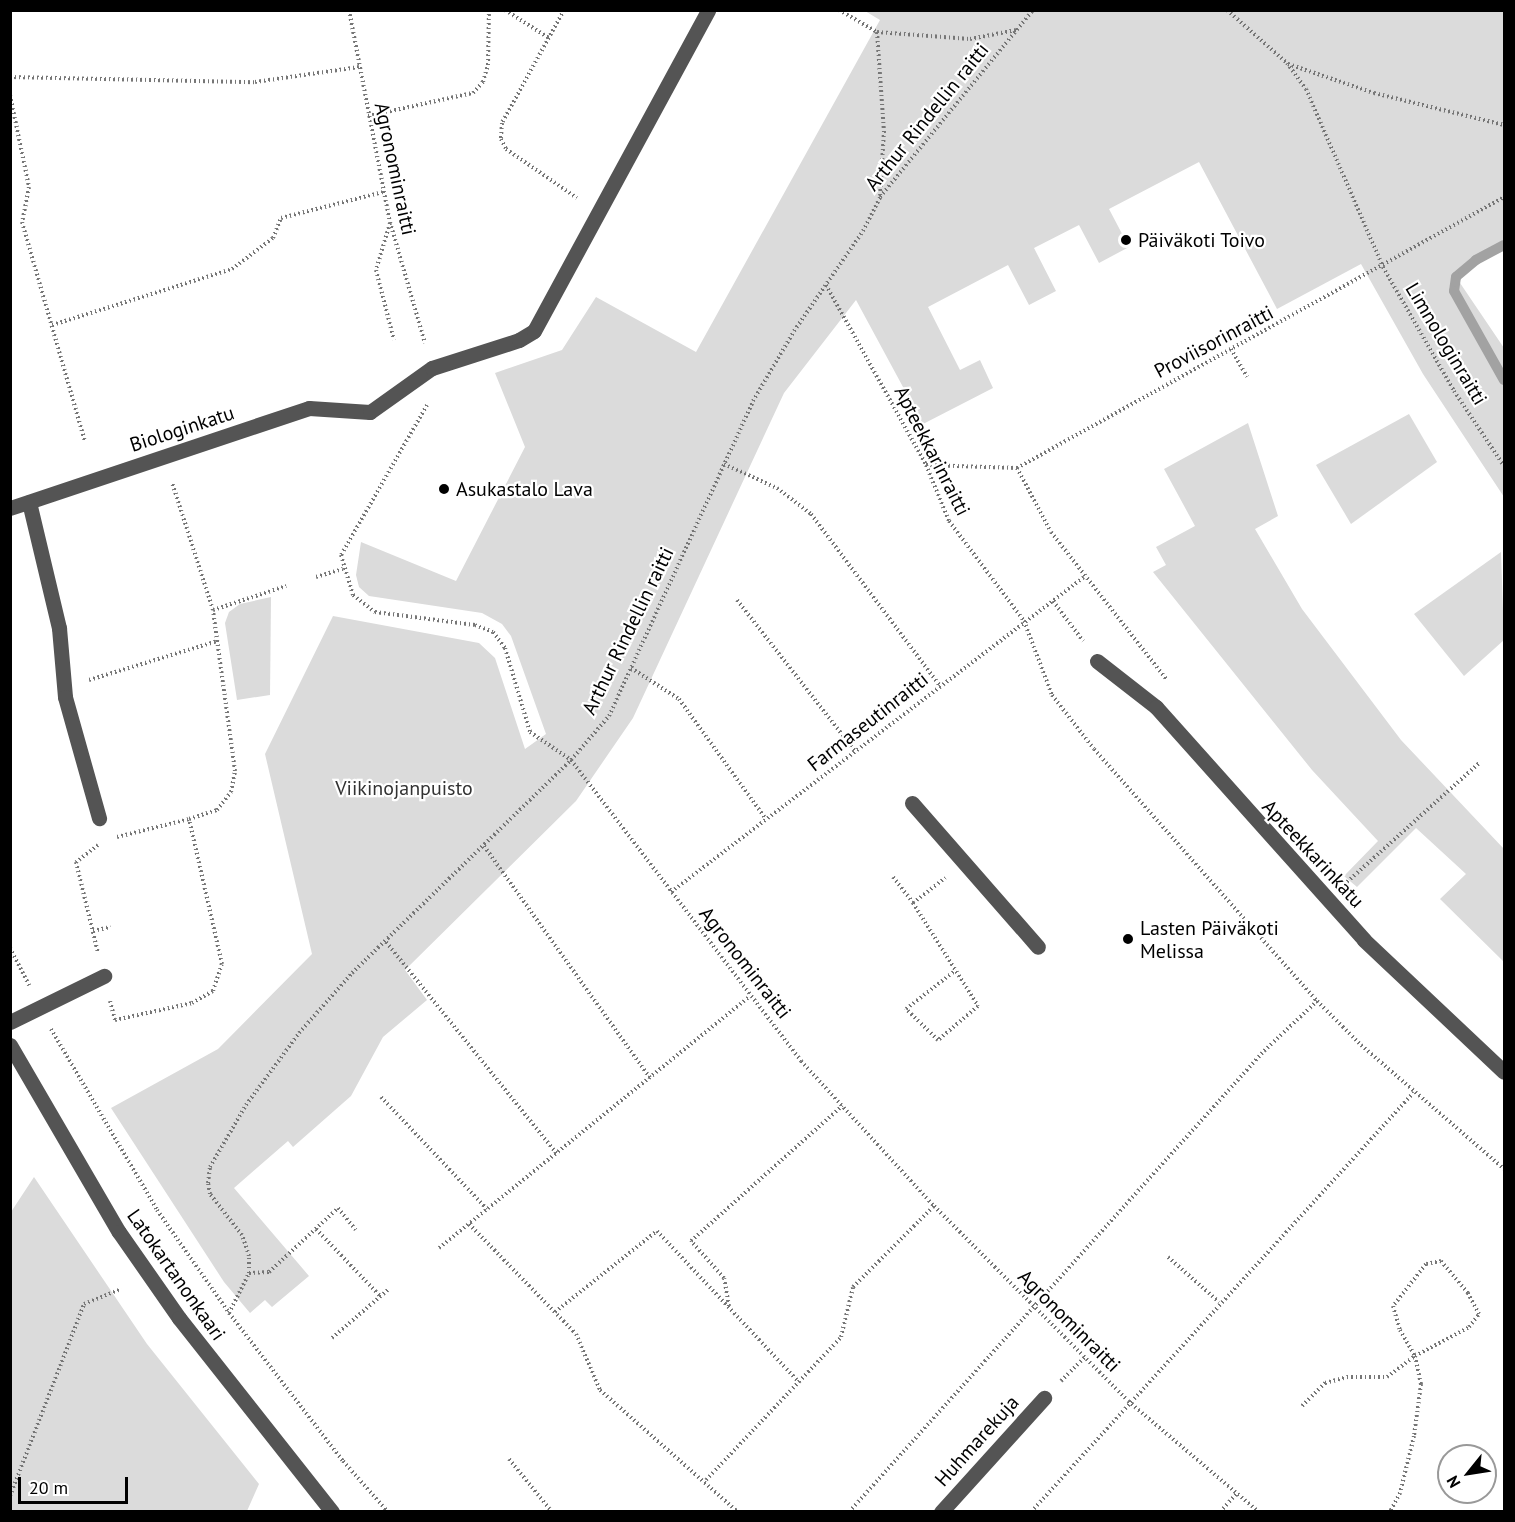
<!DOCTYPE html>
<html>
<head>
<meta charset="utf-8">
<style>
  body { margin:0 }
  #map { position:relative; width:1515px; height:1522px; overflow:hidden; background:#fff; font-family:"PT Sans",sans-serif }
  div>[style] { position:absolute }
  .green>* { inset:0; background:#dbdbdb }
  .stream>* { height:10px; margin:-5px; padding:0 5px; transform-origin:5px; border-radius:5px; background:#a2a2a2 }
  .path>* { height:4px; margin-top:-2px; transform-origin:0; background:repeating-linear-gradient(90deg,#767676 0 1.5px,transparent 0 4.5px) }
  .minor>* { height:15px; margin:-7.5px; padding:0 7.5px; transform-origin:7.5px; border-radius:7.5px; background:#545454 }
  .dots>* { width:16px; height:16px; translate:-50% -50%; box-sizing:border-box; border:3px solid #fff; border-radius:50% }
  span { translate:-50% -50%; white-space:nowrap; text-align:center; line-height:1.15; -webkit-text-stroke:4.5px #fff; paint-order:stroke }
  .street-label { font-size:20px; color:#000 }
  .poi-label { font-size:20px; color:#000 }
  .left { translate:0 -50%; text-align:left }
  .park-label { font-size:20px; color:#323232 }
  .frame { position:absolute; inset:0; border:12px solid #000; pointer-events:none }
  .north { position:absolute; left:1437px; top:1444px; width:60px; height:60px; box-sizing:border-box; background:#fff; border:2px solid #999; border-radius:50%; rotate:240deg; font-size:16px; font-weight:700; line-height:24px; text-align:center; color:#000 }
  .north::after { content:''; display:block; margin:auto; width:21px; height:27px; background:#000; clip-path:polygon(50% 0,100% 100%,50% 72%,0 100%) }
  .scale { position:absolute; left:18px; top:1477px; width:110px; height:27px; box-sizing:border-box; border:3px solid #000; border-top:0; padding-left:8px; font-size:18px; line-height:21px; white-space:nowrap; color:#000; -webkit-text-stroke:4px #fff; paint-order:stroke }
</style>
</head>
<body>
<div id="map">
  <div class="green">
    <i style="clip-path:polygon(865px 11px,1504px 11px,1504px 245px,1476px 260px,1456px 277px,1504px 348px,1504px 497px,1423px 374px,1361px 264px,1277px 309px,1199px 162px,1109px 209px,1129px 247px,1099px 263px,1079px 225px,1034px 248px,1056px 291px,1029px 305px,1008px 265px,928px 307px,960px 370px,980px 360px,993px 388px,923px 424px,856px 300px,784px 393px,633px 718px,576px 801px,405px 970px,427px 1000px,383px 1037px,351px 1096px,293px 1147px,288px 1141px,234px 1188px,309px 1276px,272px 1307px,265px 1300px,250px 1313px,224px 1282px,111px 1108px,218px 1049px,312px 954px,265px 754px,333px 616px,479px 643px,495px 658px,525px 749px,546px 734px,511px 636px,502px 624px,482px 613px,369px 596px,359px 587px,356px 575px,361px 542px,456px 581px,525px 447px,495px 373px,562px 350px,596px 297px,696px 352px,880px 20px)"></i>
    <i style="clip-path:polygon(1409px 414px,1437px 462px,1351px 524px,1316px 465px)"></i>
    <i style="clip-path:polygon(1248px 423px,1278px 516px,1255px 529px,1302px 609px,1401px 740px,1504px 849px,1504px 962px,1440px 899px,1466px 874px,1416px 828px,1357px 887px,1344px 876px,1378px 841px,1312px 770px,1153px 572px,1166px 565px,1156px 547px,1195px 526px,1164px 469px)"></i>
    <i style="clip-path:polygon(1501px 552px,1504px 640px,1464px 676px,1414px 614px)"></i>
    <i style="clip-path:polygon(271px 597px,270px 695px,237px 700px,225px 623px,229px 612px,240px 604px)"></i>
    <i style="clip-path:polygon(34px 1177px,147px 1344px,259px 1484px,247px 1511px,11px 1511px,11px 1212px)"></i>
  </div>
  <div class="stream">
    <i style="left:1504px;top:245px;width:32px;rotate:152deg"></i>
    <i style="left:1476px;top:260px;width:26px;rotate:140deg"></i>
    <i style="left:1456px;top:277px;width:14px;rotate:98deg"></i>
    <i style="left:1454px;top:291px;width:102px;rotate:60.7deg"></i>
  </div>
  <div class="path">
    <i style="left:349px;top:10px;width:216px;rotate:79.1deg"></i>
    <i style="left:390px;top:222px;width:126px;rotate:73.9deg"></i>
    <i style="left:505px;top:10px;width:52px;rotate:32.5deg"></i>
    <i style="left:564px;top:10px;width:129px;rotate:118.8deg"></i>
    <i style="left:502px;top:123px;width:16px;rotate:94deg"></i>
    <i style="left:501px;top:139px;width:11px;rotate:63deg"></i>
    <i style="left:506px;top:149px;width:86px;rotate:34.6deg"></i>
    <i style="left:839px;top:10px;width:44px;rotate:30.1deg"></i>
    <i style="left:877px;top:32px;width:99px;rotate:86deg"></i>
    <i style="left:884px;top:131px;width:65px;rotate:93.5deg"></i>
    <i style="left:1227px;top:10px;width:80px;rotate:41.5deg"></i>
    <i style="left:1287px;top:63px;width:32px;rotate:54deg"></i>
    <i style="left:1306px;top:89px;width:194px;rotate:66.6deg"></i>
    <i style="left:1383px;top:267px;width:143px;rotate:60.2deg"></i>
    <i style="left:1454px;top:391px;width:90px;rotate:56.3deg"></i>
    <i style="left:877px;top:32px;width:93px;rotate:4.3deg"></i>
    <i style="left:970px;top:39px;width:47px;rotate:-11.1deg"></i>
    <i style="left:1288px;top:64px;width:91px;rotate:18.6deg"></i>
    <i style="left:1374px;top:93px;width:134px;rotate:13.8deg"></i>
    <i style="left:10px;top:77px;width:245px;rotate:1.2deg"></i>
    <i style="left:255px;top:82px;width:105px;rotate:-8.2deg"></i>
    <i style="left:10px;top:95px;width:94px;rotate:78.3deg"></i>
    <i style="left:29px;top:187px;width:36px;rotate:101deg"></i>
    <i style="left:22px;top:222px;width:229px;rotate:74deg"></i>
    <i style="left:368px;top:116px;width:107px;rotate:-12.4deg"></i>
    <i style="left:473px;top:93px;width:15px;rotate:-48deg"></i>
    <i style="left:483px;top:82px;width:18px;rotate:-74deg"></i>
    <i style="left:488px;top:65px;width:55px;rotate:-89deg"></i>
    <i style="left:390px;top:223px;width:49px;rotate:106.6deg"></i>
    <i style="left:376px;top:270px;width:72px;rotate:75.6deg"></i>
    <i style="left:826px;top:285px;width:206px;rotate:60.9deg"></i>
    <i style="left:926px;top:465px;width:61px;rotate:67.7deg"></i>
    <i style="left:949px;top:521px;width:125px;rotate:53.1deg"></i>
    <i style="left:1024px;top:621px;width:79px;rotate:69.3deg"></i>
    <i style="left:1052px;top:695px;width:68px;rotate:52.1deg"></i>
    <i style="left:1094px;top:749px;width:337px;rotate:48.5deg"></i>
    <i style="left:1317px;top:1001px;width:62px;rotate:45deg"></i>
    <i style="left:1361px;top:1045px;width:189px;rotate:40.9deg"></i>
    <i style="left:52px;top:325px;width:189px;rotate:-17.3deg"></i>
    <i style="left:232px;top:269px;width:51px;rotate:-37.1deg"></i>
    <i style="left:273px;top:238px;width:22px;rotate:-68deg"></i>
    <i style="left:281px;top:218px;width:105px;rotate:-14.3deg"></i>
    <i style="left:1231px;top:349px;width:32px;rotate:60deg"></i>
    <i style="left:427px;top:405px;width:173px;rotate:119.8deg"></i>
    <i style="left:341px;top:555px;width:42px;rotate:73.3deg"></i>
    <i style="left:353px;top:595px;width:28px;rotate:38deg"></i>
    <i style="left:375px;top:612px;width:101px;rotate:7.4deg"></i>
    <i style="left:475px;top:625px;width:19px;rotate:21deg"></i>
    <i style="left:493px;top:632px;width:20px;rotate:53deg"></i>
    <i style="left:505px;top:648px;width:88px;rotate:73.4deg"></i>
    <i style="left:530px;top:732px;width:50px;rotate:34.3deg"></i>
    <i style="left:571px;top:760px;width:379px;rotate:52.6deg"></i>
    <i style="left:801px;top:1061px;width:197px;rotate:47.5deg"></i>
    <i style="left:934px;top:1206px;width:275px;rotate:45.1deg"></i>
    <i style="left:1128px;top:1401px;width:172px;rotate:40.3deg"></i>
    <i style="left:724px;top:464px;width:58px;rotate:24.4deg"></i>
    <i style="left:777px;top:488px;width:43px;rotate:37.4deg"></i>
    <i style="left:811px;top:514px;width:215px;rotate:53.1deg"></i>
    <i style="left:926px;top:465px;width:91px;rotate:1.9deg"></i>
    <i style="left:1017px;top:468px;width:557px;rotate:-29.09deg"></i>
    <i style="left:1017px;top:468px;width:72px;rotate:62deg"></i>
    <i style="left:1051px;top:532px;width:188px;rotate:51.9deg"></i>
    <i style="left:316px;top:577px;width:28px;rotate:-17deg"></i>
    <i style="left:737px;top:600px;width:192px;rotate:52deg"></i>
    <i style="left:1053px;top:601px;width:50px;rotate:53.1deg"></i>
    <i style="left:213px;top:610px;width:77px;rotate:-18.2deg"></i>
    <i style="left:631px;top:668px;width:57px;rotate:32.9deg"></i>
    <i style="left:679px;top:699px;width:148px;rotate:54.1deg"></i>
    <i style="left:89px;top:680px;width:134px;rotate:-16.9deg"></i>
    <i style="left:117px;top:837px;width:74px;rotate:-14deg"></i>
    <i style="left:98px;top:845px;width:28px;rotate:142deg"></i>
    <i style="left:76px;top:862px;width:94px;rotate:76.4deg"></i>
    <i style="left:484px;top:846px;width:285px;rotate:54.4deg"></i>
    <i style="left:893px;top:877px;width:33px;rotate:52deg"></i>
    <i style="left:913px;top:903px;width:41px;rotate:-38deg"></i>
    <i style="left:1347px;top:882px;width:178px;rotate:-42deg"></i>
    <i style="left:671px;top:892px;width:519px;rotate:-37.33deg"></i>
    <i style="left:913px;top:903px;width:122px;rotate:57.7deg"></i>
    <i style="left:978px;top:1006px;width:52px;rotate:139.6deg"></i>
    <i style="left:938px;top:1040px;width:45px;rotate:-135.9deg"></i>
    <i style="left:906px;top:1009px;width:63px;rotate:-38deg"></i>
    <i style="left:93px;top:931px;width:18px;rotate:-13deg"></i>
    <i style="left:386px;top:942px;width:274px;rotate:51.1deg"></i>
    <i style="left:10px;top:948px;width:42px;rotate:62.8deg"></i>
    <i style="left:110px;top:1001px;width:20px;rotate:75deg"></i>
    <i style="left:115px;top:1020px;width:79px;rotate:-12.4deg"></i>
    <i style="left:192px;top:1003px;width:24px;rotate:-30deg"></i>
    <i style="left:213px;top:991px;width:28px;rotate:-72deg"></i>
    <i style="left:222px;top:964px;width:149px;rotate:-102.8deg"></i>
    <i style="left:189px;top:819px;width:29px;rotate:-18deg"></i>
    <i style="left:217px;top:810px;width:23px;rotate:-52deg"></i>
    <i style="left:231px;top:792px;width:21px;rotate:-79deg"></i>
    <i style="left:235px;top:771px;width:162px;rotate:-97.8deg"></i>
    <i style="left:213px;top:610px;width:134px;rotate:-107.8deg"></i>
    <i style="left:51px;top:1029px;width:210px;rotate:59.6deg"></i>
    <i style="left:157px;top:1210px;width:126px;rotate:55deg"></i>
    <i style="left:229px;top:1313px;width:187px;rotate:52.4deg"></i>
    <i style="left:343px;top:1461px;width:68px;rotate:48.6deg"></i>
    <i style="left:381px;top:1097px;width:154px;rotate:46.6deg"></i>
    <i style="left:469px;top:1224px;width:153px;rotate:45.8deg"></i>
    <i style="left:576px;top:1334px;width:61px;rotate:66.8deg"></i>
    <i style="left:600px;top:1390px;width:184px;rotate:41.5deg"></i>
    <i style="left:316px;top:1229px;width:94px;rotate:46.3deg"></i>
    <i style="left:439px;top:1248px;width:400px;rotate:-39deg"></i>
    <i style="left:1168px;top:1257px;width:68px;rotate:41.4deg"></i>
    <i style="left:249px;top:1273px;width:20px;rotate:-3deg"></i>
    <i style="left:269px;top:1272px;width:94px;rotate:-42.8deg"></i>
    <i style="left:338px;top:1208px;width:28px;rotate:51deg"></i>
    <i style="left:729px;top:1306px;width:28px;rotate:-100deg"></i>
    <i style="left:724px;top:1278px;width:50px;rotate:-131.7deg"></i>
    <i style="left:691px;top:1241px;width:203px;rotate:-41.8deg"></i>
    <i style="left:555px;top:1312px;width:130px;rotate:-38.5deg"></i>
    <i style="left:657px;top:1231px;width:207px;rotate:46.8deg"></i>
    <i style="left:229px;top:1313px;width:45px;rotate:-63.4deg"></i>
    <i style="left:249px;top:1273px;width:17px;rotate:-90deg"></i>
    <i style="left:249px;top:1256px;width:22px;rotate:-108deg"></i>
    <i style="left:242px;top:1235px;width:52px;rotate:-128deg"></i>
    <i style="left:210px;top:1194px;width:11px;rotate:-100deg"></i>
    <i style="left:208px;top:1183px;width:16px;rotate:-83deg"></i>
    <i style="left:210px;top:1167px;width:72px;rotate:-59.9deg"></i>
    <i style="left:246px;top:1105px;width:89px;rotate:-53.6deg"></i>
    <i style="left:299px;top:1033px;width:80px;rotate:-48.5deg"></i>
    <i style="left:352px;top:973px;width:305px;rotate:-44.2deg"></i>
    <i style="left:571px;top:760px;width:58px;rotate:-49.2deg"></i>
    <i style="left:609px;top:716px;width:346px;rotate:-65.4deg"></i>
    <i style="left:753px;top:401px;width:81px;rotate:-59.6deg"></i>
    <i style="left:794px;top:331px;width:121px;rotate:-55.4deg"></i>
    <i style="left:863px;top:231px;width:38px;rotate:-63deg"></i>
    <i style="left:880px;top:197px;width:242px;rotate:-50.7deg"></i>
    <i style="left:332px;top:1338px;width:75px;rotate:-40.7deg"></i>
    <i style="left:1061px;top:1381px;width:34px;rotate:-45deg"></i>
    <i style="left:1302px;top:1406px;width:33px;rotate:-45deg"></i>
    <i style="left:1325px;top:1383px;width:23px;rotate:-15deg"></i>
    <i style="left:1347px;top:1377px;width:40px"></i>
    <i style="left:1387px;top:1377px;width:35px;rotate:-37deg"></i>
    <i style="left:1415px;top:1356px;width:61px;rotate:-28.2deg"></i>
    <i style="left:1469px;top:1327px;width:16px;rotate:-52deg"></i>
    <i style="left:1479px;top:1314px;width:24px;rotate:-118deg"></i>
    <i style="left:1468px;top:1293px;width:42px;rotate:-130.2deg"></i>
    <i style="left:1441px;top:1261px;width:15px;rotate:169deg"></i>
    <i style="left:1426px;top:1264px;width:53px;rotate:128.2deg"></i>
    <i style="left:1393px;top:1306px;width:25px;rotate:74deg"></i>
    <i style="left:1400px;top:1330px;width:30px;rotate:60deg"></i>
    <i style="left:1415px;top:1356px;width:29px;rotate:78deg"></i>
    <i style="left:1421px;top:1384px;width:52px;rotate:97.7deg"></i>
    <i style="left:1414px;top:1436px;width:59px;rotate:103.8deg"></i>
    <i style="left:1400px;top:1493px;width:21px;rotate:118deg"></i>
    <i style="left:509px;top:1459px;width:68px;rotate:50.9deg"></i>
    <i style="left:706px;top:1480px;width:197px;rotate:-46.6deg"></i>
    <i style="left:841px;top:1337px;width:51px;rotate:-76.5deg"></i>
    <i style="left:853px;top:1287px;width:115px;rotate:-45deg"></i>
    <i style="left:10px;top:1496px;width:206px;rotate:-68.9deg"></i>
    <i style="left:84px;top:1304px;width:40px;rotate:-22deg"></i>
    <i style="left:849px;top:1512px;width:620px;rotate:-48.01deg"></i>
    <i style="left:1264px;top:1051px;width:73px;rotate:-43.3deg"></i>
    <i style="left:1031px;top:1512px;width:568px;rotate:-47.64deg"></i>
    <i style="left:1220px;top:1512px;width:25px;rotate:-48deg"></i>
  </div>
  <div class="minor">
    <i style="left:29px;top:502px;width:130px;rotate:76.6deg"></i>
    <i style="left:59px;top:628px;width:69px;rotate:85deg"></i>
    <i style="left:65px;top:697px;width:126px;rotate:74.3deg"></i>
    <i style="left:10px;top:508px;width:315px;rotate:-18.5deg"></i>
    <i style="left:309px;top:408px;width:61px;rotate:3.8deg"></i>
    <i style="left:370px;top:412px;width:76px;rotate:-35.4deg"></i>
    <i style="left:432px;top:368px;width:91px;rotate:-17.8deg"></i>
    <i style="left:519px;top:340px;width:17px;rotate:-31deg"></i>
    <i style="left:534px;top:331px;width:365px;rotate:-61.5deg"></i>
    <i style="left:1097px;top:661px;width:75px;rotate:37.9deg"></i>
    <i style="left:1156px;top:707px;width:312px;rotate:48.2deg"></i>
    <i style="left:1364px;top:940px;width:192px;rotate:43.3deg"></i>
    <i style="left:912px;top:803px;width:191px;rotate:48.8deg"></i>
    <i style="left:10px;top:1022px;width:105px;rotate:-26.1deg"></i>
    <i style="left:10px;top:1045px;width:216px;rotate:59.8deg"></i>
    <i style="left:119px;top:1232px;width:105px;rotate:55.1deg"></i>
    <i style="left:179px;top:1318px;width:247px;rotate:51.7deg"></i>
    <i style="left:941px;top:1512px;width:154px;rotate:-47.9deg"></i>
  </div>
  <div class="dots">
    <i style="left:1126px;top:240px;background:#000"></i>
    <i style="left:444px;top:489px;background:#000"></i>
    <i style="left:1128px;top:939px;background:#000"></i>
  </div>
  <div class="street-label">
    <span style="left:927px;top:117px;rotate:-51deg">Arthur Rindellin raitti</span>
    <span style="left:395px;top:169px;rotate:78deg">Agronominraitti</span>
    <span style="left:1214px;top:342px;rotate:-28deg">Proviisorinraitti</span>
    <span style="left:1446px;top:344px;rotate:59deg">Limnologinraitti</span>
    <span style="left:182px;top:429px;rotate:-18deg">Biologinkatu</span>
    <span style="left:932px;top:451px;rotate:63deg">Apteekkarinraitti</span>
    <span style="left:628px;top:631px;rotate:-64deg">Arthur Rindellin raitti</span>
    <span style="left:868px;top:722px;rotate:-38deg">Farmaseutinraitti</span>
    <span style="left:1313px;top:854px;rotate:47deg">Apteekkarinkatu</span>
    <span style="left:745px;top:963px;rotate:52deg">Agronominraitti</span>
    <span style="left:176px;top:1275px;rotate:55deg">Latokartanonkaari</span>
    <span style="left:1069px;top:1321px;rotate:45deg">Agronominraitti</span>
    <span style="left:977px;top:1441px;rotate:-48deg">Huhmarekuja</span>
  </div>
  <div class="poi-label">
    <span class="left" style="left:1138px;top:240px">Päiväkoti Toivo</span>
    <span class="left" style="left:456px;top:489px">Asukastalo Lava</span>
    <span class="left" style="left:1140px;top:940px">Lasten Päiväkoti<br>Melissa</span>
  </div>
  <div class="park-label">
    <span style="left:404px;top:788px">Viikinojanpuisto</span>
  </div>
  <div class="frame"></div>
  <div class="north">N</div>
  <div class="scale">20 m</div>
</div>
</body>
</html>
